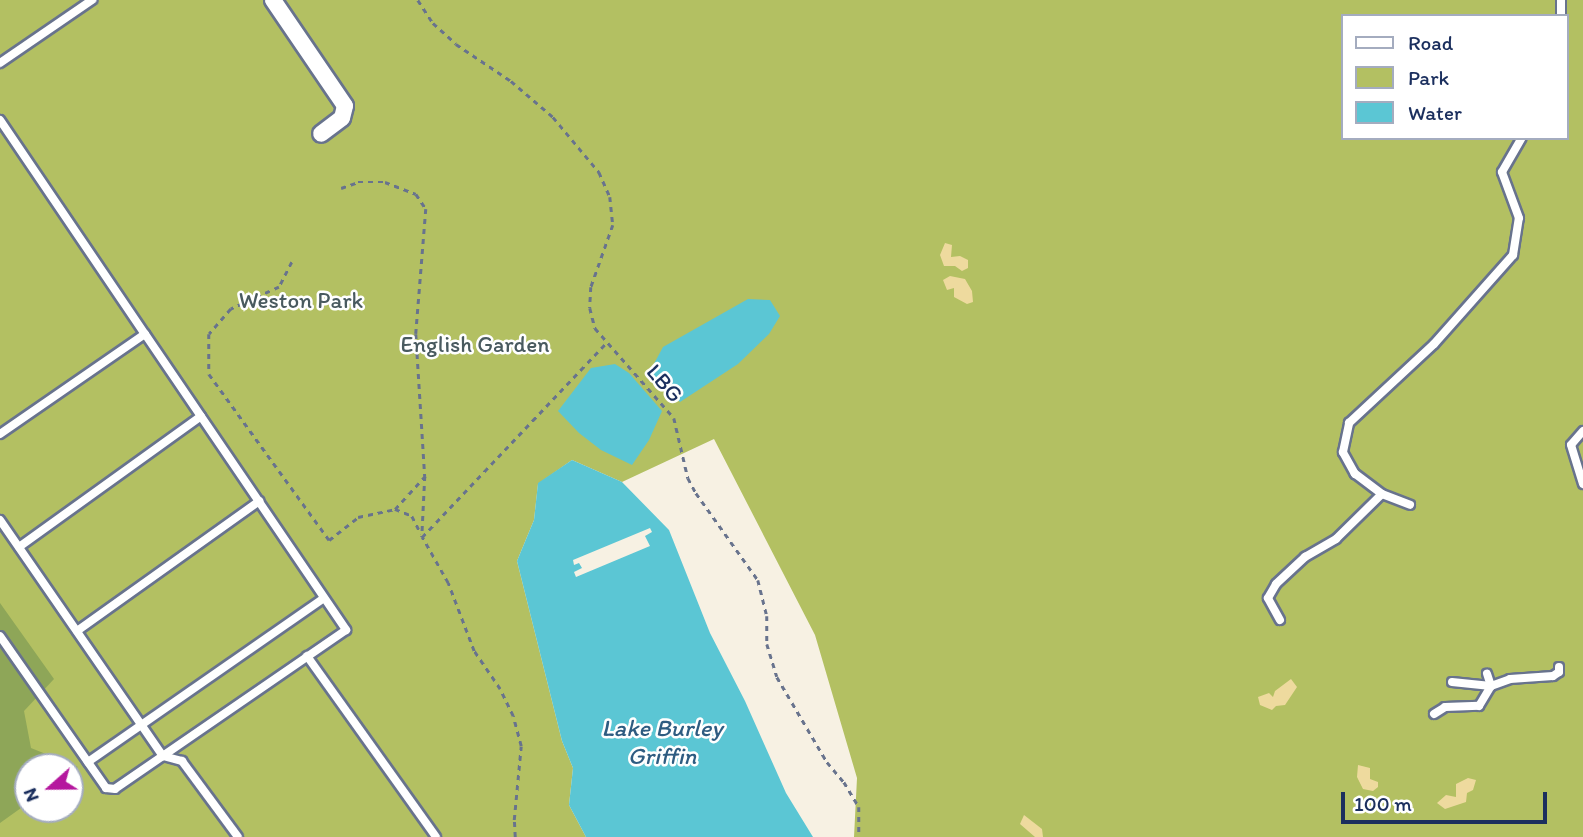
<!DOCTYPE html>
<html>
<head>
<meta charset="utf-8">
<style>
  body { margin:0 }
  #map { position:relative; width:1583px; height:837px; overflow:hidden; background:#f7f1e3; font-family:Itim,sans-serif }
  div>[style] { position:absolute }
  .green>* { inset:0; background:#b3c062 }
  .forest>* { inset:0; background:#8ea658 }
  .sand>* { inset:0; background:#eeda9e }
  .water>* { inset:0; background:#5bc6d4 }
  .pier>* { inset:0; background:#f7f1e3 }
  .path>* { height:2.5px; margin-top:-1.25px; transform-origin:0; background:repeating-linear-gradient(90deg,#68738d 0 5px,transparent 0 10px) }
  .roads { filter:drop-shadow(2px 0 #68738d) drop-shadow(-2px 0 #68738d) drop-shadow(0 2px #68738d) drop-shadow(0 -2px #68738d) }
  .lane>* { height:8px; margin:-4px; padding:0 4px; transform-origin:4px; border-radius:4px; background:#fff }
  .street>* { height:16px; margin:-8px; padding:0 8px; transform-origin:8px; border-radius:8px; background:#fff }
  span { translate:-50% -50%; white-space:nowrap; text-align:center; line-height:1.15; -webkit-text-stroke:5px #fff; paint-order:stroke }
  .park-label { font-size:23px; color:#495a5f }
  .street-label { font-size:23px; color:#1b2f5e }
  .water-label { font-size:24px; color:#2e5c81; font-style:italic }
  .legend { position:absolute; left:1341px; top:14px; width:228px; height:126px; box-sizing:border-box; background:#fff; border:2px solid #a4acbf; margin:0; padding:9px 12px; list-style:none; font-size:21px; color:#1b2f5e }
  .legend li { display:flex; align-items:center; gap:14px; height:35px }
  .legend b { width:35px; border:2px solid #a4acbf }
  .north { position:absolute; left:14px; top:753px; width:70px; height:70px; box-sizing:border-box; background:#fff; border:2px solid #a4acbf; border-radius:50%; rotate:249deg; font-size:19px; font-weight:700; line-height:28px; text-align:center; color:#1b2f5e }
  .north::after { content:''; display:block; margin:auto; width:24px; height:32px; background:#b5179e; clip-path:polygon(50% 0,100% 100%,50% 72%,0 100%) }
  .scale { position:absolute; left:1341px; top:792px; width:206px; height:32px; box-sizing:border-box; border:4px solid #1b2f5e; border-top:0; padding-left:9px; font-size:21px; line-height:24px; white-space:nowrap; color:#1b2f5e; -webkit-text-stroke:5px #fff; paint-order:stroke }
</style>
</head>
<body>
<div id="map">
  <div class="green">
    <i style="clip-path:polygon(evenodd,0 0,1583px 0,1583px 837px,854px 837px,857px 778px,815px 635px,714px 439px,622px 482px,572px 460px,538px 484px,534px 520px,517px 561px,562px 741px,573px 768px,569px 805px,586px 837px,0 837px,0 0,1343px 16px,1567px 16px,1567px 138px,1343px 138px,1343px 16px,0 0,28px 767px,70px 767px,70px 809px,28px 809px,28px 767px)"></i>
  </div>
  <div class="forest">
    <i style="clip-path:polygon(0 603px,54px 679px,24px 711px,31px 748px,78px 767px,70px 773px,70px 767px,28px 767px,28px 803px,0 823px)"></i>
  </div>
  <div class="sand">
    <i style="clip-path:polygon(945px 243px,952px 245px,951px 257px,960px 256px,968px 260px,968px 268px,962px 271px,955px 266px,944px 266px,940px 255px)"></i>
    <i style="clip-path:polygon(950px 276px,965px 279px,972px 291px,973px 302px,967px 304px,954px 297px,954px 288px,947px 290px,943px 280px)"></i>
    <i style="clip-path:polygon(1291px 679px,1297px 687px,1285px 705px,1276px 706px,1272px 710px,1260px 705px,1258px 697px,1269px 693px,1273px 697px,1275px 691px)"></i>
    <i style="clip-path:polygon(1358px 765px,1370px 768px,1370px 779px,1378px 782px,1378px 787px,1373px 791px,1363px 789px,1357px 777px)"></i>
    <i style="clip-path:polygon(1468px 778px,1476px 780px,1473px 790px,1467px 793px,1466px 802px,1445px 809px,1437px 803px,1446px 795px,1456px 797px,1456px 784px)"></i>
    <i style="clip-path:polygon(1024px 815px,1042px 829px,1043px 837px,1035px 837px,1020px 824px)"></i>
  </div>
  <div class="water">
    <i style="clip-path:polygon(748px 299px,770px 300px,780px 316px,769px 334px,738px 364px,680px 402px,649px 373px,663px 347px)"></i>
    <i style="clip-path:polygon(615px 364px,629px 373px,662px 411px,649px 440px,632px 465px,601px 450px,579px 433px,558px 411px,591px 368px)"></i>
    <i style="clip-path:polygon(572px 460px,622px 482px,669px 530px,710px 633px,745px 701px,786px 793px,813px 837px,586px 837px,569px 805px,573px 768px,562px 741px,517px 561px,534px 520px,538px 483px)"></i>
  </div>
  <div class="pier">
    <i style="clip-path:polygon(650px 528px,652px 532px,645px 536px,650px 546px,576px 577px,574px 572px,582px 568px,579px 563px,574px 565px,573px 560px)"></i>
  </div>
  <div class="path">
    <i style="left:418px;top:0;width:27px;rotate:57deg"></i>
    <i style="left:433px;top:23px;width:31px;rotate:42deg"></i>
    <i style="left:456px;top:44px;width:66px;rotate:33.9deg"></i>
    <i style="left:511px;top:81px;width:55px;rotate:40.6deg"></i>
    <i style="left:553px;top:117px;width:72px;rotate:50.1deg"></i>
    <i style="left:599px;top:172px;width:27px;rotate:66deg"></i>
    <i style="left:610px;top:197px;width:28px;rotate:84deg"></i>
    <i style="left:613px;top:225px;width:66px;rotate:109.5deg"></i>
    <i style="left:591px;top:287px;width:21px;rotate:93deg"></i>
    <i style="left:590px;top:308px;width:21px;rotate:76deg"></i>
    <i style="left:595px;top:328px;width:120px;rotate:48.7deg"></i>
    <i style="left:674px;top:418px;width:62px;rotate:76.9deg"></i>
    <i style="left:688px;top:478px;width:17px;rotate:62deg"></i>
    <i style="left:696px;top:493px;width:107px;rotate:54.5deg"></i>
    <i style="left:758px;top:580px;width:37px;rotate:76deg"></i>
    <i style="left:767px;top:616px;width:28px;rotate:90deg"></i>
    <i style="left:767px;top:644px;width:34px;rotate:73deg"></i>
    <i style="left:777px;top:677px;width:99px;rotate:59.5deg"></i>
    <i style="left:827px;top:762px;width:26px;rotate:50deg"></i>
    <i style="left:844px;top:782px;width:29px;rotate:59deg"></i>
    <i style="left:859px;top:807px;width:30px;rotate:90deg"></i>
    <i style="left:341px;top:188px;width:18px;rotate:-19deg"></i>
    <i style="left:358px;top:182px;width:27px"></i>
    <i style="left:385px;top:182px;width:33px;rotate:21deg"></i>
    <i style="left:416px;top:194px;width:18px;rotate:56deg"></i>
    <i style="left:426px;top:209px;width:125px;rotate:94.6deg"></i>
    <i style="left:416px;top:334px;width:142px;rotate:86.4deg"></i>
    <i style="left:425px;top:476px;width:61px;rotate:92.8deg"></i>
    <i style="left:292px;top:262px;width:28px;rotate:117deg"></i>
    <i style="left:279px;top:287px;width:53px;rotate:155.4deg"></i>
    <i style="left:231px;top:309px;width:33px;rotate:131deg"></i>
    <i style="left:209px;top:334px;width:40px;rotate:90deg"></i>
    <i style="left:209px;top:374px;width:205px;rotate:54.1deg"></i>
    <i style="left:329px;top:540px;width:37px;rotate:-38deg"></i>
    <i style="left:358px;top:517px;width:38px;rotate:-12deg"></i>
    <i style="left:395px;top:509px;width:45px;rotate:-47.7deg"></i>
    <i style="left:395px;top:509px;width:18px;rotate:22deg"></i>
    <i style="left:412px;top:516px;width:20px;rotate:63deg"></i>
    <i style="left:515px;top:837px;width:17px;rotate:-93deg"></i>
    <i style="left:514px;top:820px;width:74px;rotate:-84.6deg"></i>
    <i style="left:521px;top:746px;width:31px;rotate:-105deg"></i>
    <i style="left:513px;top:716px;width:30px;rotate:-116deg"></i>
    <i style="left:500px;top:689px;width:46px;rotate:-124.4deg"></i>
    <i style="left:474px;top:651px;width:73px;rotate:-110.9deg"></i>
    <i style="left:448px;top:583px;width:53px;rotate:-119.5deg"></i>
    <i style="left:422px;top:537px;width:267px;rotate:-46.5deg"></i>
  </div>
  <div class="roads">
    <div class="lane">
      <i style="left:1561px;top:16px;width:16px;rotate:-90deg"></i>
      <i style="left:0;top:63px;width:112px;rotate:-34.4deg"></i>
      <i style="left:0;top:120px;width:258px;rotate:55.9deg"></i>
      <i style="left:1583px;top:431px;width:18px;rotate:131deg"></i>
      <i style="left:1571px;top:445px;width:41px;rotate:72.9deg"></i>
      <i style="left:0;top:434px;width:176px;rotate:-34.6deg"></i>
      <i style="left:145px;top:334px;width:358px;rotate:55.8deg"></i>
      <i style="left:346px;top:630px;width:280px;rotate:145.5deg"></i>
      <i style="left:115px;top:789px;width:9px;rotate:-174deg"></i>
      <i style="left:106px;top:788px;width:185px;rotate:-124.9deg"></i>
      <i style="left:1382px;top:494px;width:34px;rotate:-143deg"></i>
      <i style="left:1355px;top:474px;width:25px;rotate:-119deg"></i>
      <i style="left:1343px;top:452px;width:30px;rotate:-78deg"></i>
      <i style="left:1349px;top:423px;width:116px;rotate:-42.9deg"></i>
      <i style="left:1434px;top:344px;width:119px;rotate:-48.4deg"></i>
      <i style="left:1513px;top:255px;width:37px;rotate:-81deg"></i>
      <i style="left:1519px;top:218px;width:49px;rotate:-110.3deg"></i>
      <i style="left:1502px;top:172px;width:39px;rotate:-60deg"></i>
      <i style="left:0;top:520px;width:287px;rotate:55.4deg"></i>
      <i style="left:163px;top:756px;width:20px;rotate:15deg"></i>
      <i style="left:182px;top:761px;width:94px;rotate:53.6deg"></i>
      <i style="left:19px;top:547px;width:224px;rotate:-35.7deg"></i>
      <i style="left:1280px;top:620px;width:25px;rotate:-119deg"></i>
      <i style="left:1268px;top:598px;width:16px;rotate:-60deg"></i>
      <i style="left:1276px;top:584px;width:40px;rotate:-43deg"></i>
      <i style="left:1305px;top:557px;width:36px;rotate:-30deg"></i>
      <i style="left:1336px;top:539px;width:64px;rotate:-44.4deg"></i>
      <i style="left:1382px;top:494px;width:30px;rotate:21deg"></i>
      <i style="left:77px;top:631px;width:224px;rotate:-35.5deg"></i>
      <i style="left:307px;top:656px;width:222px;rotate:54.5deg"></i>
      <i style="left:1452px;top:682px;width:39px;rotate:6deg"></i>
      <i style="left:1491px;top:686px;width:13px;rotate:-108deg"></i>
      <i style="left:1434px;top:714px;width:13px;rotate:-32deg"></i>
      <i style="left:1445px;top:707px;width:34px;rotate:-2deg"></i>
      <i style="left:1479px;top:706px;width:23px;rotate:-59deg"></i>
      <i style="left:1491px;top:686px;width:20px;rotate:-20deg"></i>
      <i style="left:1510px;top:679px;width:43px;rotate:-4deg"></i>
      <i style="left:1553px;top:676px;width:7px;rotate:-34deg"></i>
      <i style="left:1559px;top:672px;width:5px;rotate:-90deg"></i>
      <i style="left:88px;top:762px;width:287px;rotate:-34.8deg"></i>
    </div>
    <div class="street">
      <i style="left:273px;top:0;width:128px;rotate:55.8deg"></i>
      <i style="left:345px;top:106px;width:12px;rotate:104deg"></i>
      <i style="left:342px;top:118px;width:26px;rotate:143deg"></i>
    </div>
  </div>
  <div class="park-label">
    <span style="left:301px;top:300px">Weston Park</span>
    <span style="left:475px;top:344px">English Garden</span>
  </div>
  <div class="street-label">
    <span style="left:665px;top:383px;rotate:49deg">LBG</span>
  </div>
  <div class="water-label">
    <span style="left:662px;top:742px">Lake Burley<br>Griffin</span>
  </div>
  <ul class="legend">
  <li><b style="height:9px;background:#fff"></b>Road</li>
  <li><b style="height:19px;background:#b3c062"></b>Park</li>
  <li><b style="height:19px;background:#5bc6d4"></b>Water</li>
  </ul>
  <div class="north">N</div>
  <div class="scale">100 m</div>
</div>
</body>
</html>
